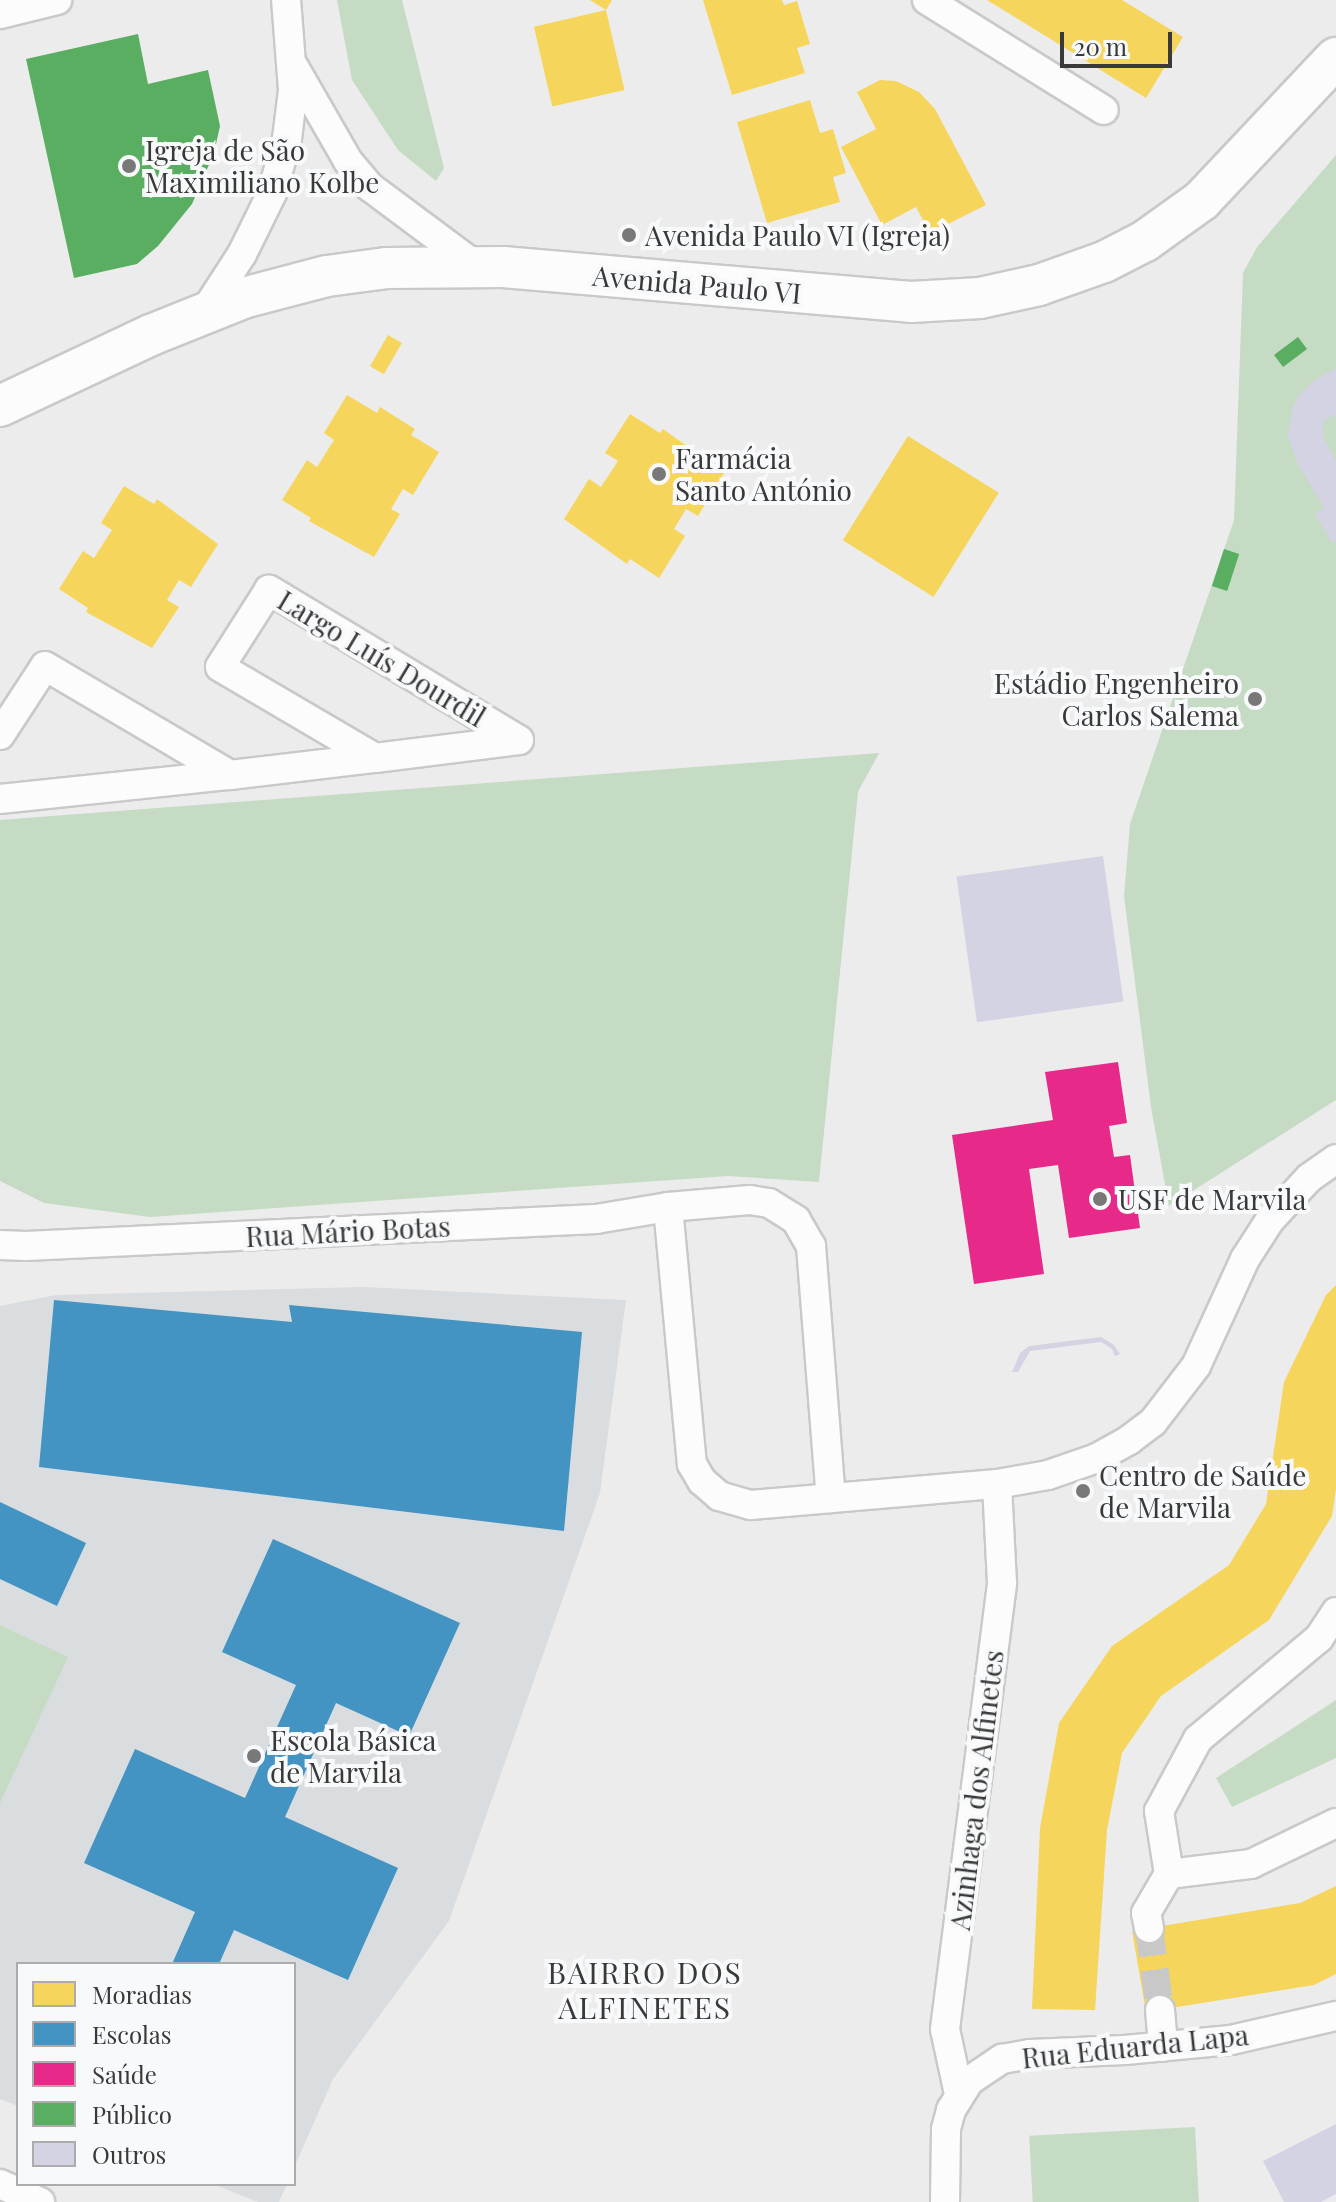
<!DOCTYPE html>
<html>
<head>
<meta charset="utf-8">
<style>
  body { margin:0 }
  #map { position:relative; width:1336px; height:2202px; overflow:hidden; background:#ececec; font-family:"Playfair Display",serif }
  div>[style] { position:absolute }
  .built>* { inset:0; background:#d9dddf }
  .green>* { inset:0; background:#c5dbc3; transform-origin:0 0 }
  .homes>* { inset:0; background:#f6d55c; transform-origin:0 0 }
  .schools>* { inset:0; background:#4393c3 }
  .health>* { inset:0; background:#e7298a }
  .public>* { inset:0; background:#5aae61; transform-origin:0 0 }
  .building>* { inset:0; background:#d4d3e3; transform-origin:0 0 }
  .street-tunnel>* { height:28px; margin-top:-14px; transform-origin:0; background:repeating-linear-gradient(90deg,#c8c8c8 0 28px,transparent 0 42px) }
  .roads { filter:drop-shadow(2px 0 #c9c9c9) drop-shadow(-2px 0 #c9c9c9) drop-shadow(0 2px #c9c9c9) drop-shadow(0 -2px #c9c9c9) }
  .street>* { height:28px; margin:-14px; padding:0 14px; transform-origin:14px; border-radius:14px; background:#fcfcfc }
  .secondary>* { height:40px; margin:-20px; padding:0 20px; transform-origin:20px; border-radius:20px; background:#fcfcfc }
  .dots>* { width:22px; height:22px; translate:-50% -50%; box-sizing:border-box; border:4px solid #f8f9fa; border-radius:50% }
  span { translate:-50% -50%; white-space:nowrap; text-align:center; line-height:1.15; -webkit-text-stroke:8px #f8f9fa; paint-order:stroke }
  .poi-label { font-size:28px; color:#39393a }
  .left { translate:0 -50%; text-align:left }
  .right { translate:-100% -50%; text-align:right }
  .street-label { font-size:28px; color:#39393a }
  .neighbourhood-label { font-size:30px; color:#39393a; letter-spacing:2px }
  .legend { position:absolute; left:16px; top:1962px; width:280px; height:224px; box-sizing:border-box; background:#f8f9fa; border:2px solid #acacad; margin:0; padding:10px 14px; list-style:none; font-size:24px; color:#39393a }
  .legend li { display:flex; align-items:center; gap:16px; height:40px }
  .legend b { width:40px; border:2px solid #acacad }
  .scale { position:absolute; left:1060px; top:32px; width:112px; height:36px; box-sizing:border-box; border:4px solid #39393a; border-top:0; padding-left:10px; font-size:24px; line-height:28px; white-space:nowrap; color:#39393a; -webkit-text-stroke:6px #f8f9fa; paint-order:stroke }
</style>
</head>
<body>
<div id="map">
  <div class="built">
    <i style="clip-path:polygon(364px 1287px,626px 1300px,600px 1493px,449px 1921px,333px 2079px,294px 2168px,294px 1964px,18px 1964px,18px 2106px,0 2099px,0 1306px,56px 1295px)"></i>
    <i style="clip-path:polygon(213px 2184px,287px 2184px,279px 2202px,258px 2202px)"></i>
  </div>
  <div class="green">
    <i style="clip-path:polygon(337px 0,402px 0,444px 168px,436px 181px,398px 150px,352px 80px)"></i>
    <i style="clip-path:polygon(1336px 155px,1336px 1100px,1169px 1206px,1151px 1107px,1124px 896px,1130px 824px,1234px 520px,1243px 273px,1257px 247px)"></i>
    <i style="clip-path:polygon(879px 753px,858px 792px,819px 1182px,728px 1176px,150px 1217px,44px 1203px,0 1181px,0 820px)"></i>
    <i style="clip-path:polygon(0 1625px,68px 1657px,0 1803px)"></i>
    <i style="clip-path:polygon(1336px 1700px,1336px 1758px,1232px 1807px,1216px 1778px)"></i>
    <i style="left:1195px;top:2127px;width:75px;height:166px;rotate:87deg"></i>
  </div>
  <div class="homes">
    <i style="clip-path:polygon(590px 0,612px 0,606px 10px)"></i>
    <i style="clip-path:polygon(703px 0,782px 0,784px 5px,797px 1px,810px 44px,797px 48px,805px 73px,732px 95px)"></i>
    <i style="clip-path:polygon(987px 0,1122px 0,1183px 37px,1146px 98px)"></i>
    <i style="left:606px;top:10px;width:82px;height:74px;rotate:77deg"></i>
    <i style="clip-path:polygon(880px 80px,896px 81px,919px 92px,935px 109px,986px 205px,930px 233px,916px 207px,882px 225px,841px 147px,876px 129px,857px 92px)"></i>
    <i style="clip-path:polygon(810px 100px,820px 133px,833px 129px,846px 173px,833px 177px,840px 202px,767px 223px,737px 122px)"></i>
    <i style="left:388px;top:335px;width:16px;height:36px;rotate:30deg"></i>
    <i style="clip-path:polygon(347px 395px,377px 413px,380px 407px,415px 429px,411px 435px,439px 452px,413px 495px,403px 489px,391px 509px,400px 514px,374px 557px,309px 521px,311px 518px,282px 500px,307px 460px,317px 467px,334px 440px,324px 433px)"></i>
    <i style="clip-path:polygon(630px 414px,660px 433px,663px 429px,724px 473px,698px 516px,686px 509px,674px 529px,685px 536px,659px 578px,630px 559px,627px 564px,564px 519px,589px 479px,601px 487px,618px 461px,605px 453px)"></i>
    <i style="left:908px;top:436px;width:107px;height:123px;rotate:32deg"></i>
    <i style="clip-path:polygon(124px 486px,154px 504px,157px 499px,218px 544px,191px 587px,179px 580px,167px 600px,179px 607px,152px 648px,86px 612px,88px 608px,59px 589px,83px 551px,94px 558px,112px 530px,101px 523px)"></i>
    <i style="clip-path:polygon(1336px 1285px,1336px 1489px,1332px 1516px,1269px 1620px,1161px 1696px,1122px 1753px,1107px 1830px,1095px 2010px,1032px 2009px,1040px 1828px,1059px 1723px,1112px 1646px,1229px 1565px,1266px 1504px,1284px 1382px,1326px 1295px)"></i>
    <i style="clip-path:polygon(1336px 1886px,1336px 1974px,1314px 1985px,1146px 2012px,1132px 1931px,1300px 1903px)"></i>
  </div>
  <div class="schools">
    <i style="clip-path:polygon(54px 1300px,292px 1322px,289px 1305px,582px 1332px,564px 1531px,39px 1467px)"></i>
    <i style="clip-path:polygon(0 1502px,86px 1543px,57px 1606px,0 1579px)"></i>
    <i style="clip-path:polygon(273px 1539px,460px 1623px,409px 1736px,336px 1703px,285px 1817px,398px 1868px,348px 1980px,234px 1930px,219px 1964px,172px 1964px,195px 1912px,84px 1863px,135px 1749px,245px 1798px,296px 1685px,222px 1652px)"></i>
  </div>
  <div class="health">
    <i style="clip-path:polygon(1118px 1062px,1127px 1123px,1109px 1126px,1114px 1157px,1130px 1155px,1140px 1228px,1069px 1238px,1058px 1165px,1029px 1169px,1044px 1274px,974px 1284px,952px 1135px,1053px 1120px,1045px 1072px)"></i>
  </div>
  <div class="public">
    <i style="clip-path:polygon(138px 34px,148px 84px,208px 70px,220px 126px,214px 153px,192px 204px,158px 246px,137px 264px,74px 278px,26px 59px)"></i>
    <i style="left:1298px;top:337px;width:15px;height:30px;rotate:53deg"></i>
    <i style="left:1224px;top:549px;width:16px;height:39px;rotate:18deg"></i>
  </div>
  <div class="building">
    <i style="clip-path:polygon(1336px 368px,1336px 414px,1324px 421px,1323px 428px,1323px 437px,1336px 461px,1336px 541px,1332px 543px,1315px 514px,1324px 508px,1297px 462px,1288px 437px,1292px 409px,1298px 397px,1311px 383px)"></i>
    <i style="left:1103px;top:856px;width:147px;height:148px;rotate:82deg"></i>
    <i style="clip-path:polygon(1101px 1337px,1114px 1345px,1120px 1354px,1115px 1356px,1112px 1349px,1101px 1342px,1030px 1351px,1018px 1372px,1012px 1372px,1020px 1353px,1029px 1346px)"></i>
    <i style="clip-path:polygon(1336px 2124px,1336px 2194px,1321px 2202px,1284px 2202px,1263px 2161px)"></i>
  </div>
  <div class="street-tunnel">
    <i style="left:1149px;top:1928px;width:83px;rotate:82.4deg"></i>
  </div>
  <div class="roads">
    <div class="street">
      <i style="left:927px;top:0;width:208px;rotate:31.9deg"></i>
      <i style="left:0;top:14px;width:59px;rotate:-13.8deg"></i>
      <i style="left:294px;top:67px;width:108px;rotate:60.1deg"></i>
      <i style="left:348px;top:161px;width:34px;rotate:50deg"></i>
      <i style="left:370px;top:187px;width:132px;rotate:36.7deg"></i>
      <i style="left:205px;top:311px;width:68px;rotate:-57deg"></i>
      <i style="left:242px;top:254px;width:68px;rotate:-63.8deg"></i>
      <i style="left:272px;top:193px;width:56px;rotate:-74.5deg"></i>
      <i style="left:287px;top:139px;width:49px;rotate:-83deg"></i>
      <i style="left:293px;top:90px;width:90px;rotate:-94.4deg"></i>
      <i style="left:0;top:735px;width:82px;rotate:-56.9deg"></i>
      <i style="left:45px;top:666px;width:215px;rotate:30.5deg"></i>
      <i style="left:0;top:799px;width:231px;rotate:-6deg"></i>
      <i style="left:230px;top:775px;width:146px;rotate:-6.7deg"></i>
      <i style="left:375px;top:758px;width:145px;rotate:-7.1deg"></i>
      <i style="left:519px;top:740px;width:292px;rotate:-149deg"></i>
      <i style="left:269px;top:590px;width:91px;rotate:122.5deg"></i>
      <i style="left:220px;top:667px;width:180px;rotate:30.4deg"></i>
      <i style="left:668px;top:1207px;width:258px;rotate:84.7deg"></i>
      <i style="left:692px;top:1464px;width:20px;rotate:60deg"></i>
      <i style="left:702px;top:1481px;width:23px;rotate:41deg"></i>
      <i style="left:719px;top:1496px;width:33px;rotate:16deg"></i>
      <i style="left:751px;top:1505px;width:247px;rotate:-4.9deg"></i>
      <i style="left:997px;top:1484px;width:52px;rotate:-10deg"></i>
      <i style="left:1048px;top:1475px;width:52px;rotate:-19.1deg"></i>
      <i style="left:1097px;top:1458px;width:37px;rotate:-29deg"></i>
      <i style="left:1129px;top:1440px;width:30px;rotate:-37deg"></i>
      <i style="left:1153px;top:1422px;width:71px;rotate:-52.5deg"></i>
      <i style="left:1196px;top:1366px;width:118px;rotate:-65.4deg"></i>
      <i style="left:1245px;top:1259px;width:46px;rotate:-57.3deg"></i>
      <i style="left:1270px;top:1220px;width:57px;rotate:-47.1deg"></i>
      <i style="left:1309px;top:1178px;width:33px;rotate:-35deg"></i>
      <i style="left:0;top:1245px;width:26px;rotate:2deg"></i>
      <i style="left:26px;top:1246px;width:571px;rotate:-2.71deg"></i>
      <i style="left:596px;top:1219px;width:73px;rotate:-9.5deg"></i>
      <i style="left:668px;top:1207px;width:82px;rotate:-4.9deg"></i>
      <i style="left:750px;top:1200px;width:19px;rotate:9deg"></i>
      <i style="left:769px;top:1203px;width:32px;rotate:32deg"></i>
      <i style="left:796px;top:1220px;width:30px;rotate:60deg"></i>
      <i style="left:811px;top:1246px;width:253px;rotate:85.5deg"></i>
      <i style="left:1336px;top:1612px;width:31px;rotate:123deg"></i>
      <i style="left:1319px;top:1638px;width:158px;rotate:140.1deg"></i>
      <i style="left:1198px;top:1739px;width:82px;rotate:118.4deg"></i>
      <i style="left:1159px;top:1811px;width:64px;rotate:81deg"></i>
      <i style="left:1169px;top:1874px;width:83px;rotate:-7deg"></i>
      <i style="left:1251px;top:1864px;width:94px;rotate:-25.8deg"></i>
      <i style="left:1149px;top:1928px;width:15px;rotate:-101deg"></i>
      <i style="left:1146px;top:1913px;width:45px;rotate:-59.5deg"></i>
      <i style="left:1160px;top:2010px;width:37px;rotate:85deg"></i>
      <i style="left:959px;top:2094px;width:66px;rotate:-102.2deg"></i>
      <i style="left:945px;top:2029px;width:450px;rotate:-82.7deg"></i>
      <i style="left:1002px;top:1583px;width:99px;rotate:-92.9deg"></i>
      <i style="left:0;top:2184px;width:44px;rotate:24.2deg"></i>
      <i style="left:945px;top:2202px;width:73px;rotate:-89.2deg"></i>
      <i style="left:946px;top:2129px;width:20px;rotate:-75deg"></i>
      <i style="left:951px;top:2110px;width:34px;rotate:-58deg"></i>
      <i style="left:969px;top:2081px;width:40px;rotate:-34deg"></i>
      <i style="left:1002px;top:2059px;width:28px;rotate:-10deg"></i>
      <i style="left:1030px;top:2054px;width:95px;rotate:-2.4deg"></i>
      <i style="left:1125px;top:2050px;width:106px;rotate:-5.4deg"></i>
      <i style="left:1231px;top:2040px;width:108px;rotate:-12.9deg"></i>
    </div>
    <div class="secondary">
      <i style="left:0;top:406px;width:167px;rotate:-25.2deg"></i>
      <i style="left:151px;top:335px;width:99px;rotate:-21.9deg"></i>
      <i style="left:243px;top:298px;width:87px;rotate:-14.7deg"></i>
      <i style="left:327px;top:276px;width:61px;rotate:-7.6deg"></i>
      <i style="left:387px;top:268px;width:116px;rotate:-0.5deg"></i>
      <i style="left:503px;top:267px;width:409px;rotate:4.9deg"></i>
      <i style="left:911px;top:302px;width:69px;rotate:-3.3deg"></i>
      <i style="left:980px;top:298px;width:60px;rotate:-12.4deg"></i>
      <i style="left:1039px;top:285px;width:69px;rotate:-19.5deg"></i>
      <i style="left:1104px;top:262px;width:46px;rotate:-27.1deg"></i>
      <i style="left:1145px;top:241px;width:70px;rotate:-35.7deg"></i>
      <i style="left:1202px;top:200px;width:195px;rotate:-46.7deg"></i>
    </div>
  </div>
  <div class="dots">
    <i style="left:129px;top:166px;background:#787878"></i>
    <i style="left:629px;top:235px;background:#787878"></i>
    <i style="left:659px;top:474px;background:#787878"></i>
    <i style="left:1255px;top:699px;background:#787878"></i>
    <i style="left:1100px;top:1199px;background:#787878"></i>
    <i style="left:1083px;top:1491px;background:#787878"></i>
    <i style="left:254px;top:1756px;background:#787878"></i>
  </div>
  <div class="poi-label">
    <span class="left" style="left:145px;top:166px">Igreja de São<br>Maximiliano Kolbe</span>
    <span class="left" style="left:645px;top:235px">Avenida Paulo VI (Igreja)</span>
    <span class="left" style="left:675px;top:474px">Farmácia<br>Santo António</span>
    <span class="right" style="left:1239px;top:699px">Estádio Engenheiro<br>Carlos Salema</span>
    <span class="left" style="left:1118px;top:1199px">USF de Marvila</span>
    <span class="left" style="left:1099px;top:1491px">Centro de Saúde<br>de Marvila</span>
    <span class="left" style="left:270px;top:1756px">Escola Básica<br>de Marvila</span>
  </div>
  <div class="street-label">
    <span style="left:697px;top:284px;rotate:5deg">Avenida Paulo VI</span>
    <span style="left:382px;top:658px;rotate:31deg">Largo Luís Dourdil</span>
    <span style="left:348px;top:1231px;rotate:-3deg">Rua Mário Botas</span>
    <span style="left:976px;top:1790px;rotate:-83deg">Azinhaga dos Alfinetes</span>
    <span style="left:1135px;top:2046px;rotate:-6deg">Rua Eduarda Lapa</span>
  </div>
  <div class="neighbourhood-label">
    <span style="left:645px;top:1989px">BAIRRO DOS<br>ALFINETES</span>
  </div>
  <ul class="legend">
  <li><b style="height:22px;background:#f6d55c"></b>Moradias</li>
  <li><b style="height:22px;background:#4393c3"></b>Escolas</li>
  <li><b style="height:22px;background:#e7298a"></b>Saúde</li>
  <li><b style="height:22px;background:#5aae61"></b>Público</li>
  <li><b style="height:22px;background:#d4d3e3"></b>Outros</li>
  </ul>
  <div class="scale">20 m</div>
</div>
</body>
</html>
